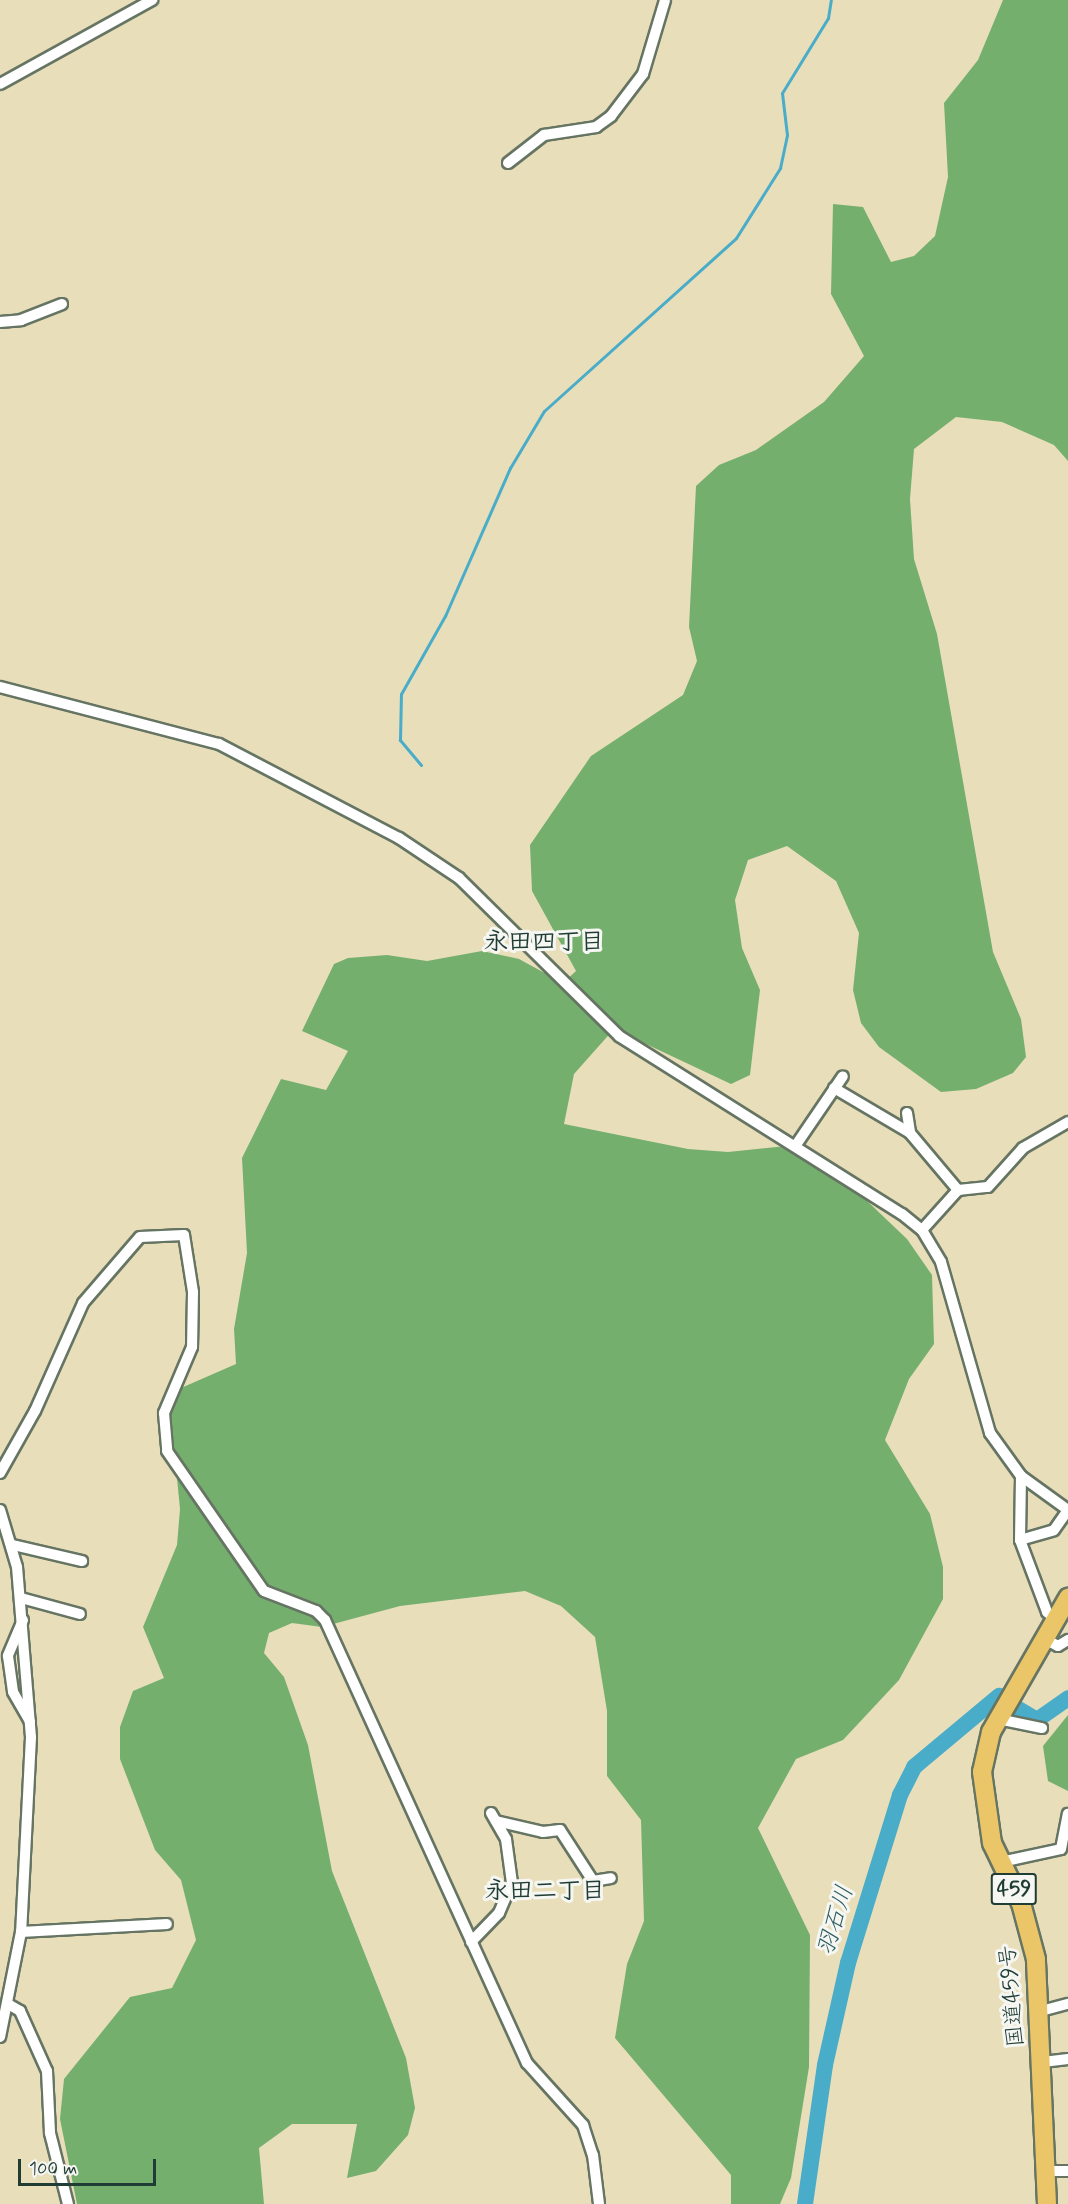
<!DOCTYPE html>
<html>
<head>
<meta charset="utf-8">
<style>
  body { margin:0 }
  #map { position:relative; width:1068px; height:2204px; overflow:hidden; background:#e9deba; font-family:Mynerve,"Klee One",sans-serif }
  div>[style] { position:absolute }
  .forest>* { inset:0; background:#74af6e }
  .stream>* { height:3px; margin:-1.5px; padding:0 1.5px; transform-origin:1.5px; border-radius:1.5px; background:#49acc9 }
  .river>* { height:16px; margin:-8px; padding:0 8px; transform-origin:8px; border-radius:8px; background:#49acc9 }
  .roads { filter:drop-shadow(2px 0 #667563) drop-shadow(-2px 0 #667563) drop-shadow(0 2px #667563) drop-shadow(0 -2px #667563) }
  .minor>* { height:10px; margin:-5px; padding:0 5px; transform-origin:5px; border-radius:5px; background:#fff }
  .trunk>* { height:18px; margin:-9px; padding:0 9px; transform-origin:9px; border-radius:9px; background:#ebc669 }
  span { translate:-50% -50%; white-space:nowrap; text-align:center; line-height:1.15; -webkit-text-stroke:6px #f6f6f2; paint-order:stroke }
  .shield-label span { padding:2px 4px; background:#f6f6f2; border:2px solid; border-radius:4px; -webkit-text-stroke-width:0 }
  .shield-label { font-size:21px; color:#1f3d34; font-weight:700 }
  .street-label { font-size:22px; color:#1f3d34 }
  .neighbourhood-label { font-size:24px; color:#1f3d34; font-weight:700 }
  .water-label { font-size:24px; color:#2c5e61; font-style:italic }
  .scale { position:absolute; left:18px; top:2159px; width:138px; height:27px; box-sizing:border-box; border:3px solid #1f3d34; border-top:0; padding-left:8px; font-size:18px; line-height:21px; white-space:nowrap; color:#1f3d34; -webkit-text-stroke:4px #f6f6f2; paint-order:stroke }
</style>
</head>
<body>
<div id="map">
  <div class="forest">
    <i style="clip-path:polygon(1003px 0,1068px 0,1068px 461px,1054px 445px,1002px 422px,956px 417px,914px 449px,910px 499px,914px 559px,937px 634px,993px 952px,1021px 1019px,1026px 1057px,1013px 1073px,976px 1089px,941px 1092px,879px 1047px,861px 1023px,853px 990px,859px 933px,836px 881px,787px 846px,748px 860px,735px 900px,742px 948px,760px 990px,750px 1075px,731px 1084px,614px 1029px,574px 1074px,564px 1124px,688px 1149px,728px 1152px,796px 1145px,844px 1179px,907px 1239px,932px 1275px,934px 1344px,909px 1379px,885px 1440px,930px 1514px,943px 1567px,943px 1599px,899px 1680px,843px 1740px,796px 1759px,758px 1828px,810px 1935px,809px 2067px,791px 2178px,780px 2204px,731px 2204px,731px 2175px,615px 2038px,627px 1964px,644px 1921px,641px 1820px,607px 1776px,607px 1711px,595px 1637px,561px 1606px,525px 1591px,400px 1606px,322px 1627px,292px 1623px,269px 1633px,264px 1653px,284px 1677px,308px 1745px,332px 1871px,406px 2058px,415px 2108px,408px 2135px,376px 2171px,347px 2178px,357px 2124px,292px 2124px,259px 2148px,264px 2204px,77px 2204px,60px 2119px,64px 2079px,130px 1997px,172px 1988px,196px 1940px,181px 1880px,155px 1850px,120px 1759px,120px 1727px,133px 1691px,164px 1678px,143px 1627px,177px 1545px,180px 1509px,170px 1407px,181px 1388px,236px 1364px,234px 1329px,247px 1253px,242px 1158px,281px 1079px,326px 1090px,348px 1051px,302px 1031px,334px 964px,348px 958px,387px 955px,427px 961px,482px 951px,519px 959px,563px 983px,576px 971px,532px 891px,530px 845px,591px 756px,683px 695px,697px 661px,689px 627px,696px 486px,719px 465px,756px 450px,824px 402px,864px 356px,831px 294px,833px 204px,863px 207px,891px 262px,914px 256px,935px 236px,948px 177px,944px 103px,978px 60px)"></i>
    <i style="clip-path:polygon(1068px 1715px,1068px 1791px,1048px 1781px,1043px 1746px)"></i>
  </div>
  <div class="stream">
    <i style="left:421px;top:765px;width:33px;rotate:-130deg"></i>
    <i style="left:400px;top:740px;width:46px;rotate:-88.8deg"></i>
    <i style="left:401px;top:694px;width:90px;rotate:-60.6deg"></i>
    <i style="left:445px;top:616px;width:162px;rotate:-66.3deg"></i>
    <i style="left:510px;top:468px;width:66px;rotate:-59.2deg"></i>
    <i style="left:544px;top:411px;width:258px;rotate:-42deg"></i>
    <i style="left:736px;top:238px;width:83px;rotate:-57.8deg"></i>
    <i style="left:780px;top:168px;width:34px;rotate:-78deg"></i>
    <i style="left:787px;top:135px;width:42px;rotate:-96.8deg"></i>
    <i style="left:782px;top:93px;width:88px;rotate:-58.5deg"></i>
    <i style="left:828px;top:18px;width:18px;rotate:-81deg"></i>
  </div>
  <div class="river">
    <i style="left:1017px;top:1708px;width:23px;rotate:31deg"></i>
    <i style="left:1037px;top:1720px;width:38px;rotate:-35deg"></i>
    <i style="left:805px;top:2204px;width:140px;rotate:-81.8deg"></i>
    <i style="left:825px;top:2065px;width:105px;rotate:-77.3deg"></i>
    <i style="left:848px;top:1963px;width:176px;rotate:-72.8deg"></i>
    <i style="left:900px;top:1795px;width:31px;rotate:-63deg"></i>
    <i style="left:914px;top:1767px;width:111px;rotate:-39.9deg"></i>
  </div>
  <div class="roads">
    <div class="minor">
      <i style="left:0;top:84px;width:174px;rotate:-28.9deg"></i>
      <i style="left:508px;top:163px;width:46px;rotate:-37.9deg"></i>
      <i style="left:544px;top:135px;width:53px;rotate:-8.7deg"></i>
      <i style="left:596px;top:127px;width:19px;rotate:-36deg"></i>
      <i style="left:611px;top:116px;width:53px;rotate:-52.7deg"></i>
      <i style="left:643px;top:74px;width:77px;rotate:-73.4deg"></i>
      <i style="left:0;top:322px;width:21px;rotate:-5deg"></i>
      <i style="left:21px;top:320px;width:44px;rotate:-21.3deg"></i>
      <i style="left:0;top:687px;width:226px;rotate:14.6deg"></i>
      <i style="left:219px;top:744px;width:203px;rotate:27.6deg"></i>
      <i style="left:399px;top:838px;width:72px;rotate:33.7deg"></i>
      <i style="left:459px;top:878px;width:225px;rotate:44.6deg"></i>
      <i style="left:619px;top:1036px;width:334px;rotate:32.2deg"></i>
      <i style="left:902px;top:1214px;width:26px;rotate:39deg"></i>
      <i style="left:922px;top:1230px;width:37px;rotate:59deg"></i>
      <i style="left:941px;top:1262px;width:178px;rotate:74deg"></i>
      <i style="left:990px;top:1433px;width:53px;rotate:54.2deg"></i>
      <i style="left:1021px;top:1476px;width:58px;rotate:35.9deg"></i>
      <i style="left:834px;top:1088px;width:88px;rotate:30.6deg"></i>
      <i style="left:910px;top:1133px;width:75px;rotate:49.9deg"></i>
      <i style="left:907px;top:1113px;width:20px;rotate:81deg"></i>
      <i style="left:796px;top:1145px;width:83px;rotate:-55.7deg"></i>
      <i style="left:922px;top:1230px;width:54px;rotate:-48deg"></i>
      <i style="left:958px;top:1190px;width:30px;rotate:-6deg"></i>
      <i style="left:988px;top:1187px;width:52px;rotate:-48.1deg"></i>
      <i style="left:1023px;top:1148px;width:52px;rotate:-30deg"></i>
      <i style="left:0;top:1473px;width:71px;rotate:-60.6deg"></i>
      <i style="left:35px;top:1411px;width:118px;rotate:-66deg"></i>
      <i style="left:83px;top:1303px;width:87px;rotate:-49.2deg"></i>
      <i style="left:140px;top:1237px;width:44px;rotate:-2.6deg"></i>
      <i style="left:184px;top:1235px;width:58px;rotate:81deg"></i>
      <i style="left:193px;top:1292px;width:55px;rotate:91deg"></i>
      <i style="left:192px;top:1347px;width:72px;rotate:113deg"></i>
      <i style="left:164px;top:1413px;width:38px;rotate:85deg"></i>
      <i style="left:167px;top:1451px;width:170px;rotate:55.3deg"></i>
      <i style="left:264px;top:1591px;width:56px;rotate:21deg"></i>
      <i style="left:316px;top:1611px;width:13px;rotate:45deg"></i>
      <i style="left:325px;top:1620px;width:487px;rotate:65.5deg"></i>
      <i style="left:527px;top:2063px;width:84px;rotate:47.9deg"></i>
      <i style="left:583px;top:2125px;width:32px;rotate:72deg"></i>
      <i style="left:593px;top:2155px;width:49px;rotate:83deg"></i>
      <i style="left:1021px;top:1476px;width:64px;rotate:90.9deg"></i>
      <i style="left:1020px;top:1540px;width:77px;rotate:69.4deg"></i>
      <i style="left:1047px;top:1612px;width:11px;rotate:41deg"></i>
      <i style="left:0;top:1510px;width:59px;rotate:73.4deg"></i>
      <i style="left:17px;top:1567px;width:171px;rotate:85.3deg"></i>
      <i style="left:31px;top:1737px;width:195px;rotate:92.9deg"></i>
      <i style="left:21px;top:1932px;width:107px;rotate:101.3deg"></i>
      <i style="left:1020px;top:1540px;width:35px;rotate:-16deg"></i>
      <i style="left:1054px;top:1530px;width:24px;rotate:-55deg"></i>
      <i style="left:13px;top:1545px;width:71px;rotate:13.1deg"></i>
      <i style="left:21px;top:1598px;width:61px;rotate:15.2deg"></i>
      <i style="left:23px;top:1620px;width:39px;rotate:113deg"></i>
      <i style="left:8px;top:1656px;width:36px;rotate:82deg"></i>
      <i style="left:13px;top:1692px;width:34px;rotate:60deg"></i>
      <i style="left:1043px;top:1638px;width:17px;rotate:28deg"></i>
      <i style="left:1058px;top:1646px;width:12px;rotate:-31deg"></i>
      <i style="left:998px;top:1719px;width:45px;rotate:11.6deg"></i>
      <i style="left:496px;top:1821px;width:48px;rotate:13.2deg"></i>
      <i style="left:543px;top:1832px;width:17px;rotate:-7deg"></i>
      <i style="left:560px;top:1830px;width:61px;rotate:57.1deg"></i>
      <i style="left:593px;top:1881px;width:18px;rotate:-9deg"></i>
      <i style="left:1001px;top:1862px;width:61px;rotate:-12.2deg"></i>
      <i style="left:1061px;top:1849px;width:36px;rotate:-79deg"></i>
      <i style="left:21px;top:1932px;width:146px;rotate:-3.1deg"></i>
      <i style="left:471px;top:1942px;width:40px;rotate:-46deg"></i>
      <i style="left:499px;top:1913px;width:33px;rotate:-67deg"></i>
      <i style="left:512px;top:1883px;width:44px;rotate:-97.8deg"></i>
      <i style="left:506px;top:1839px;width:30px;rotate:-120deg"></i>
      <i style="left:8px;top:2004px;width:14px;rotate:30deg"></i>
      <i style="left:20px;top:2011px;width:66px;rotate:65.8deg"></i>
      <i style="left:47px;top:2071px;width:62px;rotate:87.2deg"></i>
      <i style="left:50px;top:2133px;width:73px;rotate:75.8deg"></i>
      <i style="left:1041px;top:2011px;width:28px;rotate:-15deg"></i>
      <i style="left:1043px;top:2062px;width:25px;rotate:-7deg"></i>
      <i style="left:1049px;top:2171px;width:19px"></i>
    </div>
    <div class="trunk">
      <i style="left:1047px;top:2204px;width:245px;rotate:-92.6deg"></i>
      <i style="left:1036px;top:1959px;width:58px;rotate:-105deg"></i>
      <i style="left:1021px;top:1903px;width:67px;rotate:-115.8deg"></i>
      <i style="left:992px;top:1843px;width:72px;rotate:-98deg"></i>
      <i style="left:982px;top:1772px;width:41px;rotate:-77.3deg"></i>
      <i style="left:991px;top:1732px;width:155px;rotate:-60.1deg"></i>
    </div>
  </div>
  <div class="shield-label">
    <span style="left:1014px;top:1889px">459</span>
  </div>
  <div class="street-label">
    <span style="left:1013px;top:1996px;rotate:-95deg">国道459号</span>
  </div>
  <div class="neighbourhood-label">
    <span style="left:544px;top:943px">永田四丁目</span>
    <span style="left:545px;top:1892px">永田二丁目</span>
  </div>
  <div class="water-label">
    <span style="left:836px;top:1921px;rotate:-73deg">羽石川</span>
  </div>
  <div class="scale">100 m</div>
</div>
</body>
</html>
